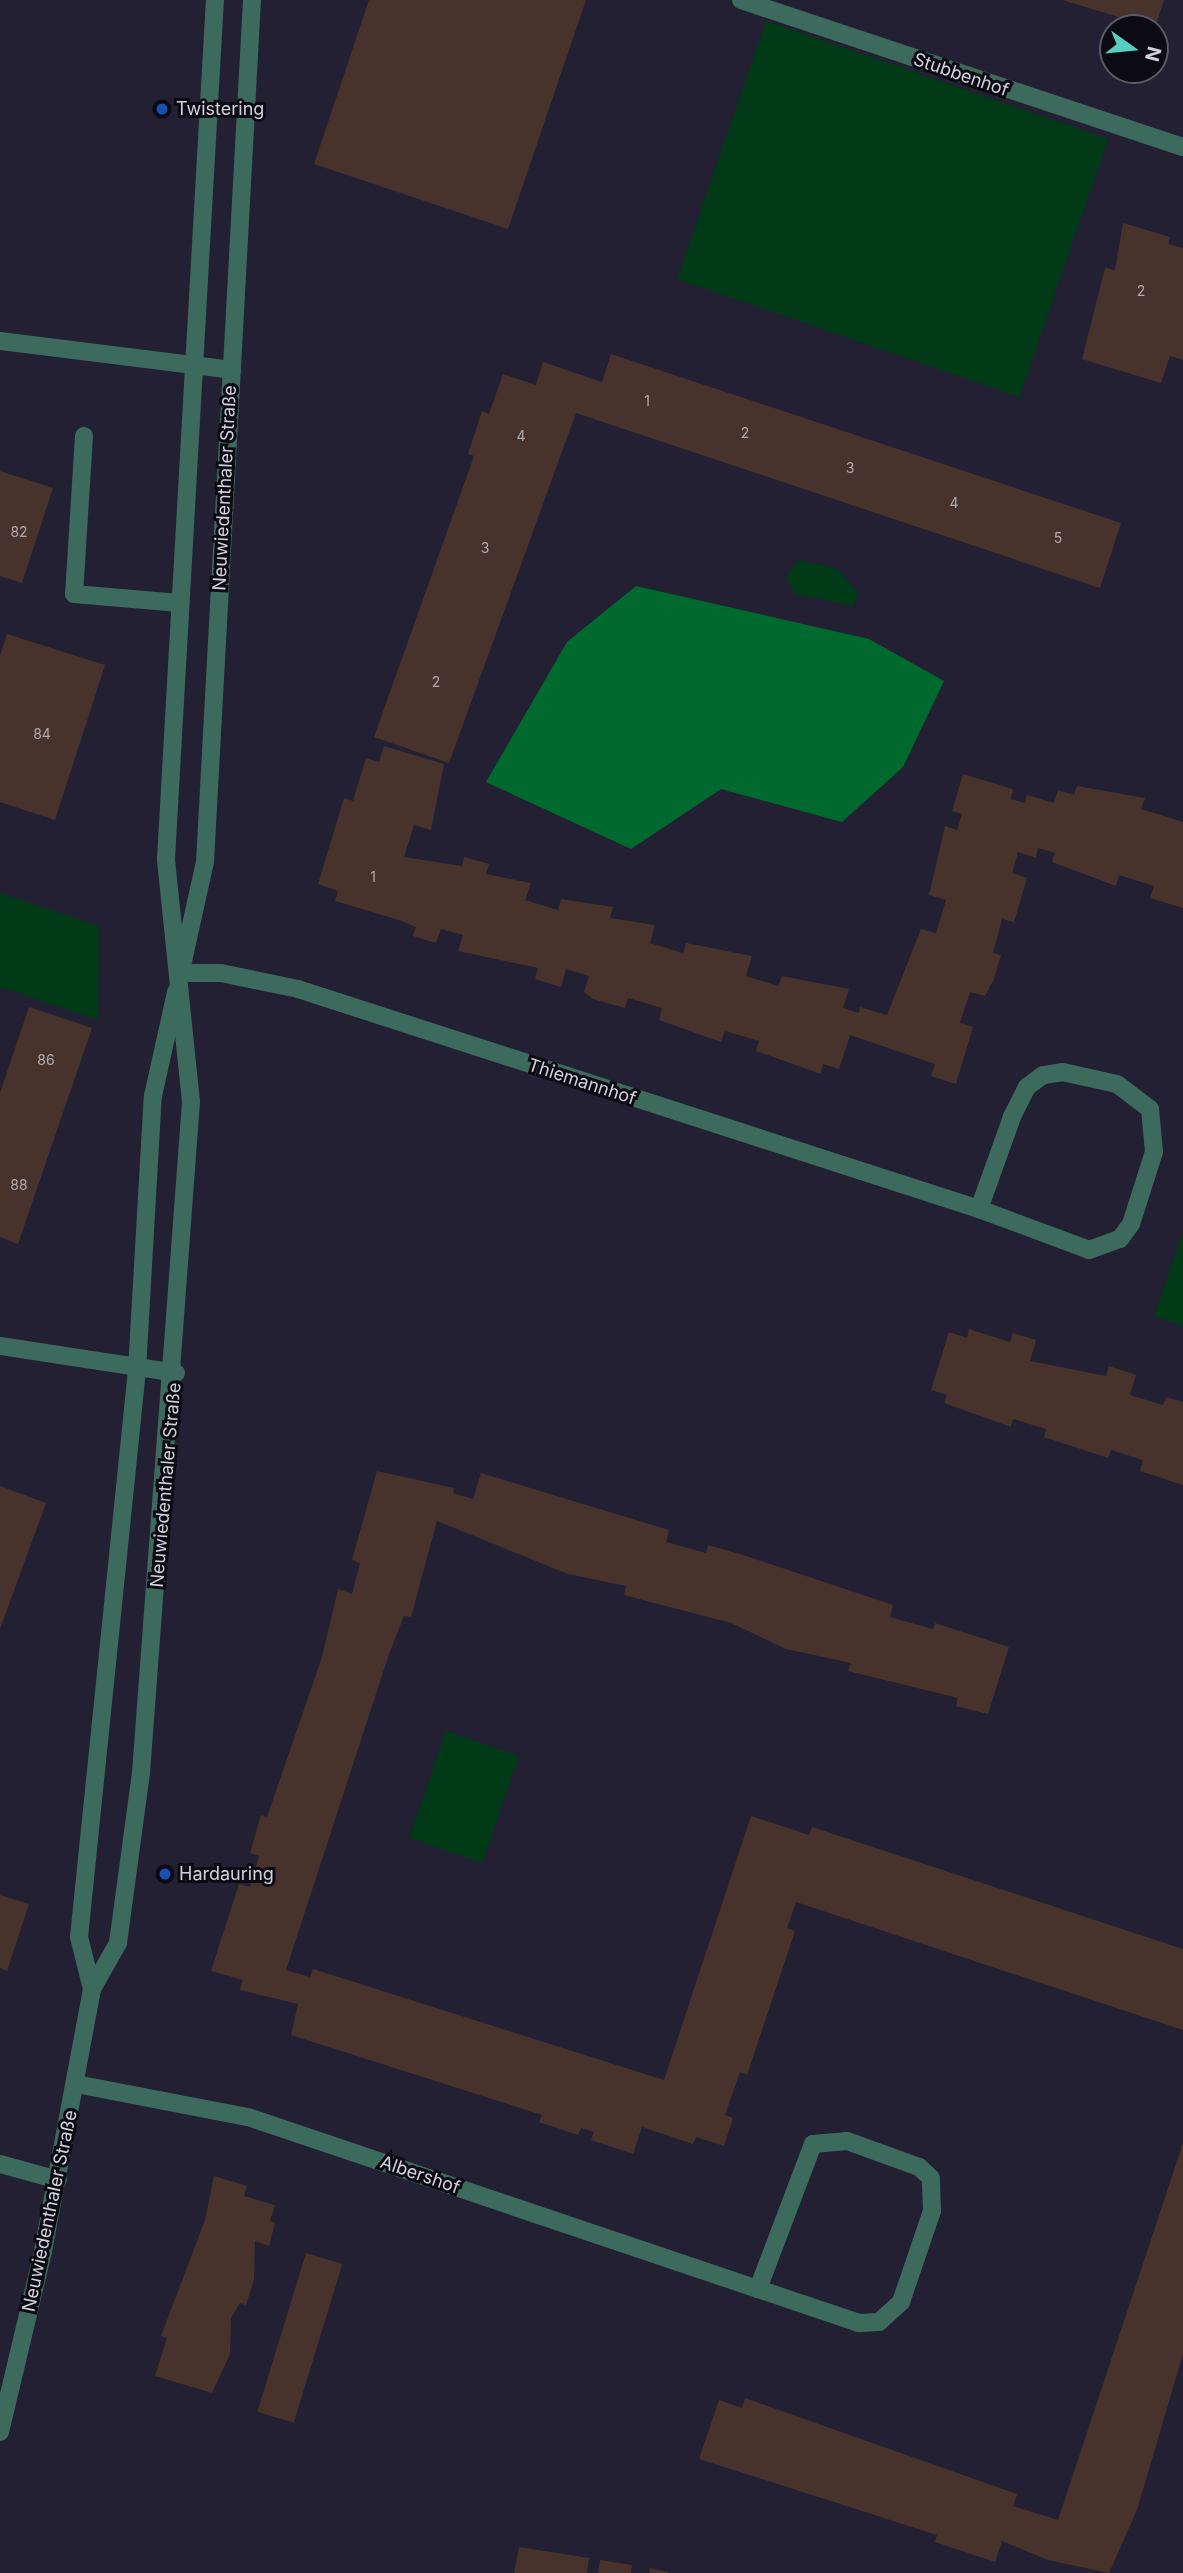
<!DOCTYPE html>
<html>
<head>
<meta charset="utf-8">
<style>
  body { margin:0 }
  #map { position:relative; width:1183px; height:2573px; overflow:hidden; background:#222032; font-family:Inter,sans-serif }
  div>[style] { position:absolute }
  .green>* { inset:0; background:#013a17; transform-origin:0 0 }
  .forest>* { inset:0; background:#006a2e }
  .building>* { inset:0; background:#47332b; transform-origin:0 0 }
  .minor>* { height:18px; margin:-9px; padding:0 9px; transform-origin:9px; border-radius:9px; background:#3c6b5d }
  .dots>* { width:19px; height:19px; translate:-50% -50%; box-sizing:border-box; border:4px solid #0c0b13; border-radius:50% }
  span { translate:-50% -50%; white-space:nowrap; text-align:center; line-height:1.15; -webkit-text-stroke:6px #0c0b13; paint-order:stroke }
  .number-label { font-size:14px; color:#afaab0 }
  .number-label span { -webkit-text-stroke-width:0 }
  .street-label { font-size:18px; color:#d2d1dd }
  .poi-label { font-size:18px; color:#d2d1dd }
  .left { translate:0 -50%; text-align:left }
  .north { position:absolute; left:1099px; top:14px; width:70px; height:70px; box-sizing:border-box; background:#0c0b13; border:2px solid #5b5a64; border-radius:50%; rotate:105deg; font-size:19px; font-weight:700; line-height:28px; text-align:center; color:#d2d1dd }
  .north::after { content:''; display:block; margin:auto; width:24px; height:32px; background:#59cebe; clip-path:polygon(50% 0,100% 100%,50% 72%,0 100%) }
</style>
</head>
<body>
<div id="map">
  <div class="green">
    <i style="left:766px;top:21px;width:362px;height:273px;rotate:19deg"></i>
    <i style="clip-path:polygon(799px 560px,838px 569px,858px 593px,853px 606px,795px 594px,786px 577px)"></i>
    <i style="clip-path:polygon(0 893px,99px 926px,98px 1020px,0 987px)"></i>
    <i style="clip-path:polygon(1183px 1232px,1183px 1326px,1154px 1316px)"></i>
    <i style="left:446px;top:1731px;width:77px;height:113px;rotate:19deg"></i>
  </div>
  <div class="forest">
    <i style="clip-path:polygon(636px 586px,869px 639px,944px 681px,903px 767px,842px 822px,721px 789px,631px 849px,486px 782px,567px 642px)"></i>
  </div>
  <div class="building">
    <i style="clip-path:polygon(369px 0,586px 0,508px 229px,314px 164px)"></i>
    <i style="clip-path:polygon(1062px 0,1164px 0,1155px 28px)"></i>
    <i style="clip-path:polygon(1123px 223px,1170px 237px,1168px 244px,1183px 248px,1183px 360px,1170px 356px,1161px 383px,1082px 359px,1105px 268px,1115px 270px)"></i>
    <i style="clip-path:polygon(611px 354px,1121px 523px,1100px 588px,576px 413px,449px 763px,374px 737px,474px 456px,468px 454px,482px 411px,489px 414px,503px 374px,536px 385px,543px 362px,602px 382px)"></i>
    <i style="clip-path:polygon(0 471px,53px 488px,22px 583px,0 576px)"></i>
    <i style="clip-path:polygon(7px 634px,105px 665px,55px 820px,0 802px,0 656px)"></i>
    <i style="clip-path:polygon(384px 746px,444px 764px,431px 830px,414px 825px,404px 857px,462px 866px,464px 857px,489px 864px,486px 874px,531px 883px,525px 900px,558px 910px,561px 899px,613px 907px,610px 918px,655px 925px,650px 943px,683px 953px,686px 943px,752px 956px,746px 976px,778px 986px,782px 976px,849px 989px,843px 1008px,859px 1013px,860px 1007px,887px 1015px,921px 929px,936px 933px,946px 900px,929px 895px,945px 826px,957px 830px,962px 814px,952px 811px,963px 774px,1013px 789px,1011px 799px,1025px 803px,1027px 795px,1054px 803px,1058px 790px,1074px 795px,1077px 786px,1145px 798px,1141px 809px,1183px 822px,1183px 908px,1150px 898px,1154px 886px,1119px 875px,1116px 886px,1052px 862px,1055px 853px,1038px 848px,1036px 858px,1018px 852px,1012px 873px,1027px 878px,1014px 922px,1002px 919px,993px 953px,1001px 955px,994px 979px,985px 996px,970px 992px,960px 1023px,973px 1027px,956px 1084px,931px 1076px,935px 1064px,850px 1035px,839px 1069px,823px 1064px,821px 1074px,756px 1051px,759px 1041px,725px 1031px,721px 1042px,659px 1020px,662px 1008px,628px 998px,625px 1008px,593px 999px,584px 992px,589px 976px,566px 969px,561px 987px,535px 979px,538px 968px,458px 951px,463px 935px,441px 929px,436px 943px,413px 936px,416px 927px,399px 920px,335px 901px,338px 891px,318px 884px,344px 798px,353px 801px,366px 758px,379px 762px)"></i>
    <i style="clip-path:polygon(29px 1007px,92px 1028px,18px 1244px,0 1237px,0 1093px)"></i>
    <i style="clip-path:polygon(969px 1329px,1010px 1342px,1013px 1333px,1036px 1340px,1030px 1361px,1106px 1376px,1109px 1366px,1136px 1375px,1130px 1395px,1163px 1405px,1166px 1397px,1183px 1402px,1183px 1485px,1140px 1471px,1143px 1460px,1111px 1450px,1108px 1458px,1044px 1437px,1046px 1429px,1013px 1419px,1011px 1427px,944px 1403px,947px 1395px,931px 1390px,949px 1332px,967px 1338px)"></i>
    <i style="clip-path:polygon(377px 1471px,454px 1488px,453px 1493px,473px 1499px,481px 1473px,669px 1530px,666px 1542px,706px 1553px,708px 1545px,740px 1554px,893px 1605px,890px 1617px,933px 1629px,935px 1623px,1009px 1647px,988px 1714px,956px 1706px,958px 1698px,848px 1671px,851px 1663px,786px 1649px,731px 1623px,624px 1595px,626px 1586px,568px 1574px,437px 1521px,411px 1617px,404px 1616px,389px 1654px,286px 1970px,310px 1977px,313px 1969px,664px 2080px,751px 1816px,809px 1835px,812px 1827px,1183px 1949px,1183px 2030px,796px 1902px,787px 1928px,795px 1931px,747px 2075px,740px 2072px,725px 2115px,733px 2118px,724px 2146px,696px 2137px,693px 2144px,642px 2127px,633px 2154px,591px 2140px,594px 2132px,581px 2128px,578px 2135px,539px 2122px,542px 2115px,291px 2035px,298px 2004px,240px 1990px,243px 1980px,211px 1971px,239px 1884px,250px 1887px,259px 1856px,250px 1853px,261px 1815px,267px 1817px,322px 1657px,338px 1589px,352px 1594px,360px 1563px,352px 1560px)"></i>
    <i style="clip-path:polygon(0 1486px,46px 1503px,0 1629px)"></i>
    <i style="clip-path:polygon(0 1895px,29px 1904px,7px 1971px,0 1968px)"></i>
    <i style="clip-path:polygon(1183px 2143px,1183px 2354px,1137px 2510px,1109px 2573px,1048px 2560px,1002px 2541px,995px 2562px,935px 2542px,937px 2535px,699px 2459px,719px 2400px,742px 2408px,745px 2398px,1017px 2494px,1013px 2506px,1058px 2520px)"></i>
    <i style="clip-path:polygon(214px 2176px,247px 2186px,244px 2196px,275px 2205px,270px 2221px,275px 2223px,269px 2246px,255px 2241px,254px 2279px,246px 2305px,240px 2303px,231px 2318px,230px 2354px,212px 2393px,155px 2376px,167px 2338px,161px 2336px,205px 2220px)"></i>
    <i style="left:306px;top:2253px;width:38px;height:166px;rotate:17deg"></i>
    <i style="clip-path:polygon(519px 2547px,589px 2558px,587px 2573px,514px 2573px)"></i>
    <i style="clip-path:polygon(600px 2560px,632px 2565px,631px 2573px,598px 2573px)"></i>
    <i style="clip-path:polygon(650px 2568px,668px 2572px,668px 2573px,649px 2573px)"></i>
  </div>
  <div class="minor">
    <i style="left:741px;top:0;width:466px;rotate:18.4deg"></i>
    <i style="left:0;top:341px;width:234px;rotate:7.1deg"></i>
    <i style="left:84px;top:436px;width:158px;rotate:93.6deg"></i>
    <i style="left:74px;top:594px;width:106px;rotate:4.9deg"></i>
    <i style="left:183px;top:961px;width:101px;rotate:-77.5deg"></i>
    <i style="left:205px;top:862px;width:863px;rotate:-86.88deg"></i>
    <i style="left:181px;top:973px;width:40px"></i>
    <i style="left:221px;top:973px;width:79px;rotate:11.7deg"></i>
    <i style="left:298px;top:989px;width:716px;rotate:17.9deg"></i>
    <i style="left:979px;top:1209px;width:117px;rotate:20.4deg"></i>
    <i style="left:1089px;top:1250px;width:33px;rotate:-20deg"></i>
    <i style="left:1120px;top:1239px;width:19px;rotate:-54deg"></i>
    <i style="left:1131px;top:1224px;width:76px;rotate:-72.3deg"></i>
    <i style="left:1154px;top:1152px;width:43px;rotate:-95.3deg"></i>
    <i style="left:1150px;top:1109px;width:41px;rotate:-142.9deg"></i>
    <i style="left:1117px;top:1084px;width:55px;rotate:-167.5deg"></i>
    <i style="left:1063px;top:1072px;width:20px;rotate:171deg"></i>
    <i style="left:1043px;top:1075px;width:20px;rotate:143deg"></i>
    <i style="left:1027px;top:1087px;width:34px;rotate:117deg"></i>
    <i style="left:1012px;top:1117px;width:98px;rotate:109.7deg"></i>
    <i style="left:0;top:1346px;width:178px;rotate:8.7deg"></i>
    <i style="left:92px;top:1989px;width:54px;rotate:-104deg"></i>
    <i style="left:79px;top:1937px;width:570px;rotate:-84.16deg"></i>
    <i style="left:137px;top:1370px;width:274px;rotate:-86.7deg"></i>
    <i style="left:153px;top:1096px;width:107px;rotate:-77.5deg"></i>
    <i style="left:76px;top:2084px;width:175px;rotate:10.9deg"></i>
    <i style="left:248px;top:2117px;width:538px;rotate:18.64deg"></i>
    <i style="left:758px;top:2289px;width:107px;rotate:18.6deg"></i>
    <i style="left:859px;top:2323px;width:20px;rotate:-3deg"></i>
    <i style="left:879px;top:2322px;width:30px;rotate:-42deg"></i>
    <i style="left:901px;top:2302px;width:96px;rotate:-71.2deg"></i>
    <i style="left:932px;top:2211px;width:33px;rotate:-92deg"></i>
    <i style="left:931px;top:2178px;width:16px;rotate:-137deg"></i>
    <i style="left:919px;top:2167px;width:77px;rotate:-160.1deg"></i>
    <i style="left:847px;top:2141px;width:34px;rotate:175deg"></i>
    <i style="left:813px;top:2144px;width:155px;rotate:110.8deg"></i>
    <i style="left:0;top:2164px;width:60px;rotate:15.4deg"></i>
    <i style="left:0;top:2432px;width:186px;rotate:-76.6deg"></i>
    <i style="left:43px;top:2251px;width:267px;rotate:-79.4deg"></i>
    <i style="left:92px;top:1989px;width:53px;rotate:-60.5deg"></i>
    <i style="left:118px;top:1943px;width:172px;rotate:-82.3deg"></i>
    <i style="left:141px;top:1773px;width:673px;rotate:-85.74deg"></i>
    <i style="left:191px;top:1102px;width:244px;rotate:-95.9deg"></i>
    <i style="left:166px;top:859px;width:860px;rotate:-86.74deg"></i>
  </div>
  <div class="dots">
    <i style="left:162px;top:109px;background:#1a4fb4"></i>
    <i style="left:165px;top:1874px;background:#1a4fb4"></i>
  </div>
  <div class="number-label">
    <span style="left:1141px;top:291px">2</span>
    <span style="left:647px;top:401px">1</span>
    <span style="left:745px;top:433px">2</span>
    <span style="left:521px;top:436px">4</span>
    <span style="left:850px;top:468px">3</span>
    <span style="left:954px;top:503px">4</span>
    <span style="left:19px;top:532px">82</span>
    <span style="left:1058px;top:538px">5</span>
    <span style="left:485px;top:548px">3</span>
    <span style="left:436px;top:682px">2</span>
    <span style="left:42px;top:734px">84</span>
    <span style="left:373px;top:877px">1</span>
    <span style="left:46px;top:1060px">86</span>
    <span style="left:19px;top:1185px">88</span>
  </div>
  <div class="street-label">
    <span style="left:961px;top:75px;rotate:19deg">Stubbenhof</span>
    <span style="left:225px;top:488px;rotate:-87deg">Neuwiedenthaler Straße</span>
    <span style="left:582px;top:1082px;rotate:18deg">Thiemannhof</span>
    <span style="left:166px;top:1485px;rotate:-85deg">Neuwiedenthaler Straße</span>
    <span style="left:420px;top:2175px;rotate:19deg">Albershof</span>
    <span style="left:50px;top:2211px;rotate:-78deg">Neuwiedenthaler Straße</span>
  </div>
  <div class="poi-label">
    <span class="left" style="left:176px;top:109px">Twistering</span>
    <span class="left" style="left:179px;top:1874px">Hardauring</span>
  </div>
  <div class="north">N</div>
</div>
</body>
</html>
